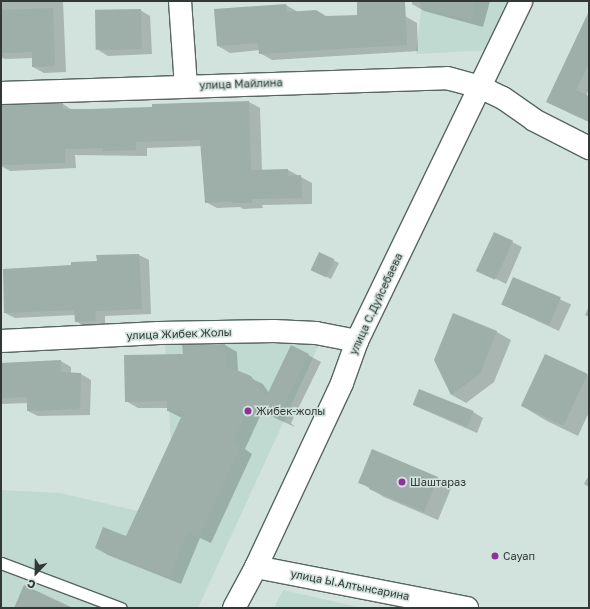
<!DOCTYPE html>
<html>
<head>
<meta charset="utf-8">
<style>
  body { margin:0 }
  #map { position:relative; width:590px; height:609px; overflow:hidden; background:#d2e3dd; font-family:"Golos Text",sans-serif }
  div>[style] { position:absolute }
  .built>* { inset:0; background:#c0dad1 }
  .shadow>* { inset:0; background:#0003; transform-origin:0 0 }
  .building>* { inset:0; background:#9eaea9; transform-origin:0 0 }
  .roads { filter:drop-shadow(1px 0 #576661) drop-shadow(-1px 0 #576661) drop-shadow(0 1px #576661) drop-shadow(0 -1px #576661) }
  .service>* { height:11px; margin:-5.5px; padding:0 5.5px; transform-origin:5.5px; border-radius:5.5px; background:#fff }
  .minor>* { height:22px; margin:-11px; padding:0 11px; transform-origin:11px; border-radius:11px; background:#fff }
  .tertiary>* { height:22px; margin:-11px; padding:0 11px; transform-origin:11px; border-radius:11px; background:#fff }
  .dots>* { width:11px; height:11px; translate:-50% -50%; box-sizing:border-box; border:2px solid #d2e3dd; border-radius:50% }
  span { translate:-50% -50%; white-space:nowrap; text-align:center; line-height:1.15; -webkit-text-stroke:3px #d2e3dd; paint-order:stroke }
  .street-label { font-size:11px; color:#313836 }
  .poi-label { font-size:11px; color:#313836 }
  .left { translate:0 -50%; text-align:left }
  .frame { position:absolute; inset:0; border:2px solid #313836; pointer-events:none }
  .north { position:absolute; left:16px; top:553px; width:40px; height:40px; -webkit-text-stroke:3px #d2e3dd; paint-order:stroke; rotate:202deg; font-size:11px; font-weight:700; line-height:16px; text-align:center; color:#313836 }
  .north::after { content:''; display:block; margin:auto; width:14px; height:18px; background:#313836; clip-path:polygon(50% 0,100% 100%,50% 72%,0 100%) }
</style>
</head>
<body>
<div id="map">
  <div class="built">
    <i style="clip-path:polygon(422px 1px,513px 1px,492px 50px,416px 54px)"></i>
    <i style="clip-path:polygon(321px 340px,198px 608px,1px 608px,1px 490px,60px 493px,147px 513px,171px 444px,165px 341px)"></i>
    <i style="clip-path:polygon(283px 590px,363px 608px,274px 608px)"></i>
  </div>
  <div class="shadow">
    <i style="clip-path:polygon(1px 1px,63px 1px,66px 72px,44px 73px,33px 67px,33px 58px,5px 59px,1px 57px)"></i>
    <i style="clip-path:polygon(412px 1px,490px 1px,483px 27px,424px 11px,412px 4px)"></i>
    <i style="clip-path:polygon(286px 5px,298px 12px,326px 17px,405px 16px,417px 23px,418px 51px,272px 60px,260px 53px,260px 50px,230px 53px,218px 46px,215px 10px)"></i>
    <i style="clip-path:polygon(140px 10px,150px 16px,152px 54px,108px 56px,98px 50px)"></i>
    <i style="clip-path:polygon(589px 22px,589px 89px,586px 96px,589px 98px,589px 122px,547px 102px)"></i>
    <i style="clip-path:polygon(249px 102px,260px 108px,262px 171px,288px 170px,312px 183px,312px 204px,262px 205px,263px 208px,243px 209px,240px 207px,217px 208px,206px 202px,201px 146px,147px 148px,147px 156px,75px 155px,76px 168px,10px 171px,1px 166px,1px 106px,63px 104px,72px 110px,153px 108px,153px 105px)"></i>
    <i style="clip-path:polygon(512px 242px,522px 247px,506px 284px,478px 270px)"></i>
    <i style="clip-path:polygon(319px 253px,339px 263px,331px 279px,316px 272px)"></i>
    <i style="clip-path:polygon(139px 255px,149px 260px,151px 314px,105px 316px,105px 326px,85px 327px,76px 321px,75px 315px,15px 318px,5px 313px,72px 266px)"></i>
    <i style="left:514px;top:278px;width:63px;height:29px;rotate:25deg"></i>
    <i style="clip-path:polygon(589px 306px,589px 317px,585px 315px)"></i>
    <i style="clip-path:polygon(497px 332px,511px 340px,494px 382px,466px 403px,452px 395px,435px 360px)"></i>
    <i style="clip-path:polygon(225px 345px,237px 352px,238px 372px,263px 384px,269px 393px,308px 355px,321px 362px,291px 423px,295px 427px,262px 412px,245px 449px,252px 454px,211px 543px,200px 538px,181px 584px,108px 555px,96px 548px,127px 537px,182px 418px,168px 411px,168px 408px,138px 408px,126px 401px,184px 355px)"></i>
    <i style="clip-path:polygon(546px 356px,589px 376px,589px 412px,578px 436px,547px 421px,522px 406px)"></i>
    <i style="clip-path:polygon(61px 361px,71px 367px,71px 374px,81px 374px,91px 380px,90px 415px,38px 416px,28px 411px,28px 403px,1px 404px,1px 364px)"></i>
    <i style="clip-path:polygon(413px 405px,473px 412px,483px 418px,477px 433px)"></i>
    <i style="clip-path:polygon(373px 450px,438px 478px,452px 486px,438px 520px,384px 497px,359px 482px)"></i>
    <i style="clip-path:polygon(589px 475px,589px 487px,584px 484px)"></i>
  </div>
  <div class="building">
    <i style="clip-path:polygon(357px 1px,405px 1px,407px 45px,259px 54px,258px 43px,217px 46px,214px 9px,286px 4px,287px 12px,316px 10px,326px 16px,357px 15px)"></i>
    <i style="clip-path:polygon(420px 1px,476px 1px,471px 21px,420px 7px)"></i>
    <i style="clip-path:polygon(53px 8px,55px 66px,32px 67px,32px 52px,1px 53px,1px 10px)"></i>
    <i style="left:141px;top:9px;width:40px;height:46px;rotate:89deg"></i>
    <i style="clip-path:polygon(589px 11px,589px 63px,576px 90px,589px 96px,589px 122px,546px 102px)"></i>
    <i style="clip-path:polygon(249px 101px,251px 170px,288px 169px,288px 176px,301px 175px,302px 198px,252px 199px,252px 203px,232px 203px,231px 201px,205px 203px,200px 140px,136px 142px,136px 150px,103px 151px,103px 148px,65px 149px,65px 163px,1px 165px,1px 105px,63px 103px,63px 109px,91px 109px,152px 107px,152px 104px)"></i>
    <i style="left:494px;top:232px;width:21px;height:43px;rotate:25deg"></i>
    <i style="left:319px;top:252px;width:17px;height:20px;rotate:25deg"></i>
    <i style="clip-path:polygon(139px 254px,142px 309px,95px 311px,96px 321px,75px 322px,74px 310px,4px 313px,3px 269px,71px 265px,71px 262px,97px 261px,96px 255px)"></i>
    <i style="left:513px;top:277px;width:52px;height:30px;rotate:23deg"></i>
    <i style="clip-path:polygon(453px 313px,497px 331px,480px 374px,451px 395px,434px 360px)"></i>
    <i style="clip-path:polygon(225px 344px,227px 366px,251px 376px,266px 397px,291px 345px,309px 354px,279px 415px,285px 422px,250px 406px,233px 442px,241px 446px,199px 537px,188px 532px,169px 578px,95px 548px,103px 527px,126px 536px,184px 411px,167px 411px,167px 401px,125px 402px,124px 355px,183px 354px,182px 345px)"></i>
    <i style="left:545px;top:354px;width:47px;height:57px;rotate:25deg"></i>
    <i style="clip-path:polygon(61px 360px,61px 372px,81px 373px,80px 409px,27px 411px,27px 397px,1px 398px,1px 363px)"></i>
    <i style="left:419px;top:389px;width:59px;height:17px;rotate:22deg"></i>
    <i style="clip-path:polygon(372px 449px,438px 477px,424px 512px,369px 489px,370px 487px,358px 483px)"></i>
    <i style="clip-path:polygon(24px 585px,73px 608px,14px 608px)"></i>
  </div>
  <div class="roads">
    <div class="service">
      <i style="left:1px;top:563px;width:128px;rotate:20.6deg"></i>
    </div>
    <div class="minor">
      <i style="left:180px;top:1px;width:85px;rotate:86deg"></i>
      <i style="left:1px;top:93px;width:446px;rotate:-1.9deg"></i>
      <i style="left:447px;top:78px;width:34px;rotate:15deg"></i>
      <i style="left:480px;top:87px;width:25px;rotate:26deg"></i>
      <i style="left:503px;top:98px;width:38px;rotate:35deg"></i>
      <i style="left:534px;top:120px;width:62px;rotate:27deg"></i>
      <i style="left:1px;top:341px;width:158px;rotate:-2.9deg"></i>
      <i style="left:159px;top:333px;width:115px;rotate:-1deg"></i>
      <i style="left:274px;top:331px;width:42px;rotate:2.7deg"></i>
      <i style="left:316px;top:333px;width:42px;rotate:11deg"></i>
    </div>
    <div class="tertiary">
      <i style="left:256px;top:567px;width:215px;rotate:11deg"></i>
      <i style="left:234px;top:608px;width:47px;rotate:-61.8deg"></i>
      <i style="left:256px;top:567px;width:203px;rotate:-64.9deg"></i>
      <i style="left:342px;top:383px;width:45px;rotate:-70.3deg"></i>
      <i style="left:357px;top:341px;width:377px;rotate:-64.2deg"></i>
    </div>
  </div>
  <div class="dots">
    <i style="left:248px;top:411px;background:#8f319b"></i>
    <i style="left:402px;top:482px;background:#8f319b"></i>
    <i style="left:495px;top:556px;background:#8f319b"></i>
  </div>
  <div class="street-label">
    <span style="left:241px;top:84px;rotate:-2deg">улица Майлина</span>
    <span style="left:376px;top:304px;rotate:-65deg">улица С.Дуйсебаева</span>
    <span style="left:179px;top:334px;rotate:-2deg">улица Жибек Жолы</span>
    <span style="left:350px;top:585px;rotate:11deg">улица Ы.Алтынсарина</span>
  </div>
  <div class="poi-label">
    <span class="left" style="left:256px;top:411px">Жибек-жолы</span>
    <span class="left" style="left:410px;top:482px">Шаштараз</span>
    <span class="left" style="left:503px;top:556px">Сауап</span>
  </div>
  <div class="frame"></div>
  <div class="north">С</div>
</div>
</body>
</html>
